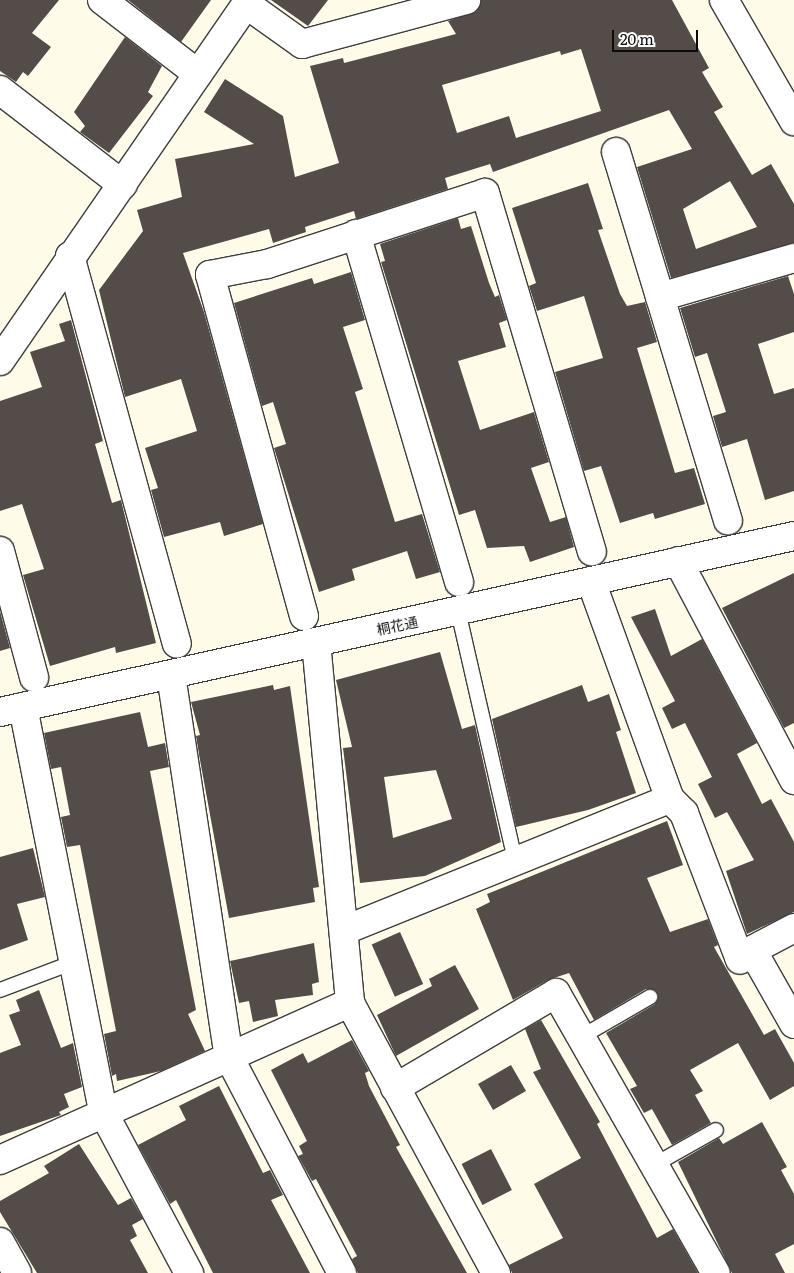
<!DOCTYPE html>
<html>
<head>
<meta charset="utf-8">
<style>
  body { margin:0 }
  #map { position:relative; width:794px; height:1273px; overflow:hidden; background:#fffbe9; font-family:Literata,"Noto Sans JP",serif }
  div>[style] { position:absolute }
  .building>* { inset:0; background:#534c48; transform-origin:0 0 }
  .roads { filter:drop-shadow(1px 0 #3e3e3e) drop-shadow(-1px 0 #3e3e3e) drop-shadow(0 1px #3e3e3e) drop-shadow(0 -1px #3e3e3e) }
  .service>* { height:14px; margin:-7px; padding:0 7px; transform-origin:7px; border-radius:7px; background:#fff }
  .minor>* { height:28px; margin:-14px; padding:0 14px; transform-origin:14px; border-radius:14px; background:#fff }
  .tertiary>* { height:28px; margin:-14px; padding:0 14px; transform-origin:14px; border-radius:14px; background:#fff }
  span { translate:-50% -50%; white-space:nowrap; text-align:center; line-height:1.15; -webkit-text-stroke:5px #fff; paint-order:stroke }
  .street-label { font-size:14px; color:#0b0b0b }
  .scale { position:absolute; left:612px; top:30px; width:86px; height:22px; box-sizing:border-box; border:2px solid #0b0b0b; border-top:0; padding-left:6px; font-size:15px; line-height:18px; white-space:nowrap; color:#0b0b0b; -webkit-text-stroke:4px #fff; paint-order:stroke }
</style>
</head>
<body>
<div id="map">
  <div class="building">
    <i style="clip-path:polygon(0 0,59px 0,32px 33px,51px 47px,28px 76px,23px 72px,16px 82px,0 71px)"></i>
    <i style="clip-path:polygon(128px 0,211px 0,181px 42px)"></i>
    <i style="clip-path:polygon(271px 0,328px 0,308px 26px)"></i>
    <i style="clip-path:polygon(evenodd,481px 0,672px 0,709px 68px,702px 72px,723px 107px,714px 112px,752px 175px,771px 164px,794px 204px,794px 243px,671px 278px,637px 167px,692px 149px,669px 110px,493px 172px,490px 164px,445px 178px,448px 189px,356px 219px,354px 211px,305px 227px,306px 232px,273px 243px,269px 229px,183px 253px,204px 312px,263px 524px,224px 536px,220px 522px,164px 537px,151px 490px,158px 488px,145px 448px,197px 431px,181px 379px,125px 397px,99px 290px,143px 231px,137px 210px,182px 197px,175px 159px,254px 144px,204px 112px,225px 79px,283px 116px,295px 177px,339px 163px,310px 66px,343px 58px,344px 63px,456px 34px,448px 21px,477px 11px,481px 0,581px 49px,601px 111px,516px 138px,509px 116px,457px 133px,442px 85px,560px 51px,561px 55px,581px 49px,481px 0,730px 181px,757px 227px,696px 249px,683px 209px,730px 181px)"></i>
    <i style="clip-path:polygon(125px 37px,162px 66px,148px 92px,153px 96px,109px 153px,80px 132px,85px 126px,74px 112px)"></i>
    <i style="clip-path:polygon(588px 183px,603px 229px,598px 230px,620px 294px,627px 306px,645px 302px,657px 342px,637px 348px,675px 473px,694px 468px,705px 504px,655px 519px,653px 513px,620px 523px,601px 466px,584px 471px,555px 372px,603px 358px,584px 296px,537px 311px,529px 286px,536px 283px,512px 208px)"></i>
    <i style="clip-path:polygon(458px 218px,461px 229px,471px 226px,489px 283px,495px 297px,499px 295px,507px 320px,499px 323px,506px 347px,458px 361px,480px 430px,534px 412px,549px 462px,531px 468px,550px 522px,566px 517px,574px 547px,530px 562px,524px 546px,487px 548px,475px 510px,459px 515px,381px 262px,385px 261px,380px 244px)"></i>
    <i style="clip-path:polygon(351px 272px,365px 320px,343px 327px,363px 389px,355px 392px,395px 522px,422px 514px,440px 572px,416px 579px,407px 551px,352px 569px,355px 580px,319px 592px,274px 448px,286px 444px,273px 402px,262px 406px,234px 303px,312px 278px,314px 284px)"></i>
    <i style="clip-path:polygon(788px 276px,794px 294px,794px 332px,758px 344px,774px 394px,794px 388px,794px 491px,765px 500px,747px 439px,722px 447px,713px 416px,726px 412px,707px 353px,695px 357px,680px 308px)"></i>
    <i style="clip-path:polygon(71px 320px,103px 441px,95px 444px,112px 503px,121px 500px,156px 643px,116px 653px,115px 647px,50px 666px,23px 575px,44px 569px,22px 504px,0 511px,0 401px,42px 387px,30px 352px,65px 341px,59px 324px)"></i>
    <i style="clip-path:polygon(794px 573px,794px 723px,784px 728px,722px 608px)"></i>
    <i style="clip-path:polygon(655px 609px,671px 656px,702px 639px,757px 743px,737px 754px,762px 804px,771px 799px,794px 842px,794px 912px,747px 934px,726px 871px,754px 860px,727px 812px,715px 818px,698px 784px,712px 777px,685px 723px,672px 729px,662px 708px,675px 701px,631px 617px)"></i>
    <i style="clip-path:polygon(0 611px,10px 648px,0 651px)"></i>
    <i style="clip-path:polygon(evenodd,440px 652px,462px 729px,475px 725px,501px 842px,425px 876px,360px 883px,343px 748px,352px 747px,336px 680px,440px 652px,436px 770px,452px 819px,393px 838px,384px 777px,436px 770px)"></i>
    <i style="clip-path:polygon(273px 685px,274px 690px,290px 686px,319px 887px,313px 888px,315px 902px,229px 918px,200px 760px,196px 736px,200px 735px,191px 702px)"></i>
    <i style="clip-path:polygon(582px 685px,588px 702px,609px 694px,621px 730px,616px 732px,636px 793px,588px 810px,516px 827px,492px 719px)"></i>
    <i style="clip-path:polygon(140px 712px,148px 747px,165px 743px,169px 767px,150px 771px,196px 1010px,188px 1014px,205px 1051px,161px 1071px,117px 1081px,116px 1074px,112px 1076px,104px 1034px,116px 1031px,80px 845px,67px 847px,61px 817px,70px 815px,61px 767px,51px 769px,44px 733px)"></i>
    <i style="clip-path:polygon(667px 821px,683px 865px,647px 878px,670px 932px,708px 919px,718px 945px,714px 947px,764px 1035px,775px 1029px,794px 1063px,794px 1086px,770px 1100px,738px 1043px,690px 1070px,703px 1091px,695px 1095px,711px 1123px,672px 1145px,652px 1109px,644px 1113px,630px 1089px,637px 1086px,606px 1033px,655px 1004px,657px 992px,646px 989px,594px 1020px,569px 973px,548px 980px,513px 1000px,476px 909px,490px 902px,487px 894px)"></i>
    <i style="clip-path:polygon(33px 848px,45px 897px,17px 904px,28px 940px,0 950px,0 857px)"></i>
    <i style="left:400px;top:932px;width:57px;height:31px;rotate:66deg"></i>
    <i style="clip-path:polygon(314px 943px,319px 982px,312px 984px,313px 995px,275px 1000px,278px 1016px,253px 1022px,249px 1001px,239px 1003px,230px 961px)"></i>
    <i style="clip-path:polygon(455px 965px,479px 1009px,396px 1056px,377px 1015px,432px 986px,429px 979px)"></i>
    <i style="clip-path:polygon(39px 990px,61px 1048px,73px 1043px,82px 1087px,64px 1094px,69px 1107px,59px 1112px,61px 1115px,0 1136px,0 1053px,21px 1045px,9px 1015px,20px 1011px,16px 1000px)"></i>
    <i style="clip-path:polygon(541px 1020px,600px 1122px,597px 1124px,657px 1238px,673px 1229px,698px 1273px,512px 1273px,509px 1265px,563px 1238px,534px 1184px,581px 1158px,533px 1072px,541px 1069px,525px 1029px)"></i>
    <i style="clip-path:polygon(352px 1040px,369px 1071px,365px 1073px,369px 1086px,400px 1145px,396px 1147px,467px 1273px,358px 1273px,352px 1259px,357px 1256px,316px 1179px,312px 1181px,298px 1156px,303px 1154px,299px 1146px,307px 1141px,271px 1070px,303px 1053px,308px 1063px)"></i>
    <i style="left:511px;top:1065px;width:30px;height:38px;rotate:60deg"></i>
    <i style="clip-path:polygon(219px 1086px,263px 1173px,270px 1170px,283px 1195px,271px 1200px,310px 1273px,213px 1273px,176px 1200px,170px 1204px,138px 1145px,186px 1120px,179px 1106px)"></i>
    <i style="clip-path:polygon(762px 1122px,787px 1167px,781px 1170px,794px 1194px,794px 1244px,775px 1254px,785px 1273px,732px 1273px,678px 1162px,719px 1138px,723px 1144px)"></i>
    <i style="clip-path:polygon(79px 1144px,118px 1205px,131px 1198px,143px 1219px,132px 1225px,137px 1236px,130px 1240px,148px 1273px,37px 1273px,0 1212px,0 1201px,49px 1173px,44px 1166px)"></i>
    <i style="left:491px;top:1149px;width:46px;height:33px;rotate:63deg"></i>
  </div>
  <div class="roads">
    <div class="service">
      <i style="left:458px;top:611px;width:255px;rotate:77.1deg"></i>
      <i style="left:0;top:990px;width:79px;rotate:-20.7deg"></i>
      <i style="left:581px;top:1037px;width:80px;rotate:-30.1deg"></i>
      <i style="left:654px;top:1165px;width:71px;rotate:-29.4deg"></i>
    </div>
    <div class="minor">
      <i style="left:102px;top:0;width:121px;rotate:37.6deg"></i>
      <i style="left:246px;top:4px;width:69px;rotate:35.5deg"></i>
      <i style="left:302px;top:44px;width:170px;rotate:-15deg"></i>
      <i style="left:0;top:90px;width:155px;rotate:37.7deg"></i>
      <i style="left:616px;top:152px;width:385px;rotate:73.1deg"></i>
      <i style="left:356px;top:234px;width:363px;rotate:73.5deg"></i>
      <i style="left:70px;top:256px;width:402px;rotate:74.6deg"></i>
      <i style="left:660px;top:297px;width:140px;rotate:-16.2deg"></i>
      <i style="left:0;top:551px;width:131px;rotate:74.9deg"></i>
      <i style="left:678px;top:561px;width:248px;rotate:62.1deg"></i>
      <i style="left:591px;top:581px;width:232px;rotate:70.1deg"></i>
      <i style="left:670px;top:799px;width:20px;rotate:45deg"></i>
      <i style="left:684px;top:813px;width:157px;rotate:69.1deg"></i>
      <i style="left:304px;top:616px;width:354px;rotate:-105.4deg"></i>
      <i style="left:210px;top:275px;width:58px;rotate:-10.9deg"></i>
      <i style="left:267px;top:264px;width:229px;rotate:-18deg"></i>
      <i style="left:485px;top:193px;width:374px;rotate:73.4deg"></i>
      <i style="left:316px;top:642px;width:363px;rotate:84.6deg"></i>
      <i style="left:350px;top:1003px;width:307px;rotate:61.6deg"></i>
      <i style="left:171px;top:675px;width:386px;rotate:81.4deg"></i>
      <i style="left:229px;top:1057px;width:244px;rotate:62.4deg"></i>
      <i style="left:23px;top:707px;width:413px;rotate:78.8deg"></i>
      <i style="left:103px;top:1112px;width:183px;rotate:61.9deg"></i>
      <i style="left:345px;top:930px;width:350px;rotate:-22deg"></i>
      <i style="left:752px;top:950px;width:85px;rotate:60.4deg"></i>
      <i style="left:739px;top:957px;width:62px;rotate:-27.8deg"></i>
      <i style="left:395px;top:1088px;width:187px;rotate:-30.5deg"></i>
      <i style="left:556px;top:993px;width:322px;rotate:60.3deg"></i>
      <i style="left:0;top:1160px;width:384px;rotate:-24.2deg"></i>
      <i style="left:0;top:1242px;width:35px;rotate:61deg"></i>
    </div>
    <div class="tertiary">
      <i style="left:724px;top:0;width:140px;rotate:60deg"></i>
      <i style="left:0;top:361px;width:439px;rotate:-55.4deg"></i>
      <i style="left:0;top:712px;width:813px;rotate:-12.5deg"></i>
    </div>
  </div>
  <div class="street-label">
    <span style="left:397px;top:625px;rotate:-12deg">桐花通</span>
  </div>
  <div class="scale">20 m</div>
</div>
</body>
</html>
